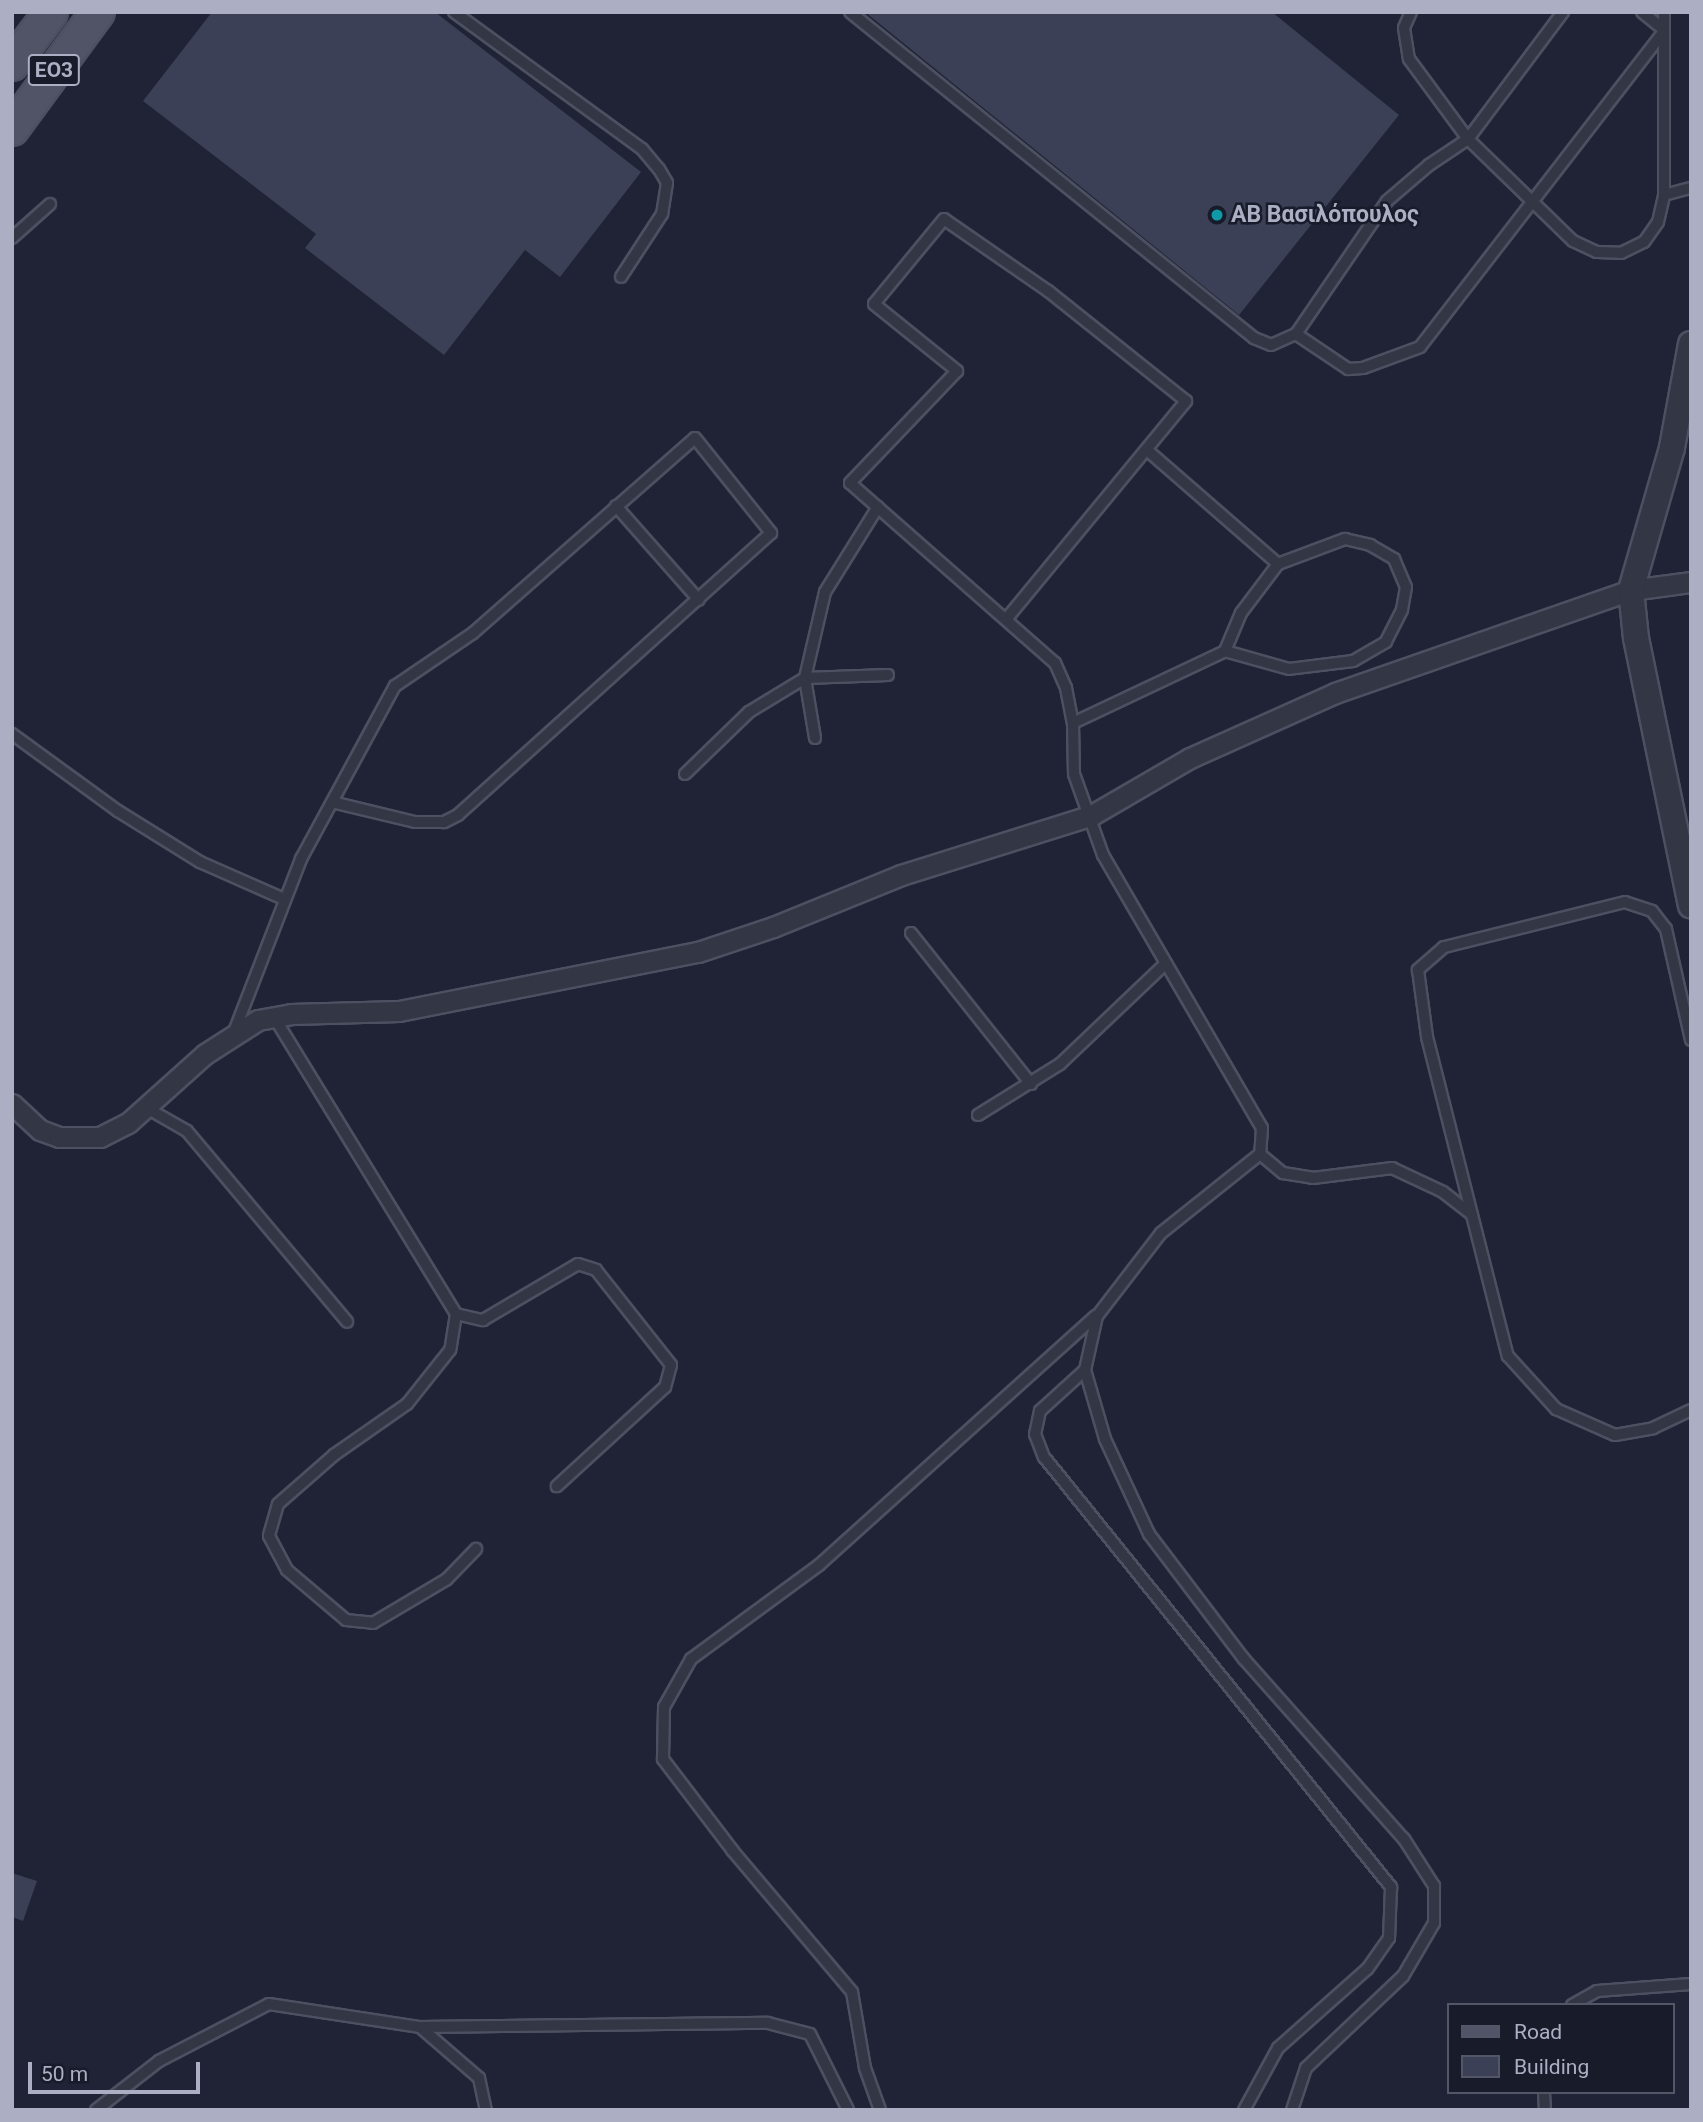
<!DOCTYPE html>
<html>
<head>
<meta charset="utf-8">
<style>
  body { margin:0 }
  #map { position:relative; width:1703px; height:2122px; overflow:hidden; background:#1f2335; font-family:Roboto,sans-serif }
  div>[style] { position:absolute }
  .building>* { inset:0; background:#3b4056 }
  .roads { filter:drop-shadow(2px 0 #4d5061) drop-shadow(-2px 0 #4d5061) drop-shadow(0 2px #4d5061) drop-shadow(0 -2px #4d5061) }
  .service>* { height:10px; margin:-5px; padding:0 5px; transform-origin:5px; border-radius:5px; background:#323645 }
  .minor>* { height:19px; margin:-9.5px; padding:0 9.5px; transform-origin:9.5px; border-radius:9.5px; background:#323645 }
  .tertiary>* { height:24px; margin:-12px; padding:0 12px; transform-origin:12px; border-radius:12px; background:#323645 }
  .primary>* { height:32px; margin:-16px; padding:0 16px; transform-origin:16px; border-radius:16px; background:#505466 }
  .dots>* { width:19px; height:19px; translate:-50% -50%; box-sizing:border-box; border:4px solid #181b2a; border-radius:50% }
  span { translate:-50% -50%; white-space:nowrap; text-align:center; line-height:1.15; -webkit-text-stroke:5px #181b2a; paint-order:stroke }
  .shield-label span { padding:2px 5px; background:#181b2a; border:2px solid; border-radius:5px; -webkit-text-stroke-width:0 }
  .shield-label { font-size:21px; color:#acafc3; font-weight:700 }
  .poi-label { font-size:23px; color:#acafc3; font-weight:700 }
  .left { translate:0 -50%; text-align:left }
  .frame { position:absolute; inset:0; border:14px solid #acafc3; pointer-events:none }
  .legend { position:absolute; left:1447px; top:2003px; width:228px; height:91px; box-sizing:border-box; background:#181b2a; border:2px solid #535667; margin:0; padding:9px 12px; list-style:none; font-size:21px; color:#acafc3 }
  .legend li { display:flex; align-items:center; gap:14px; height:35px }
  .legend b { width:35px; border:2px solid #535667 }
  .scale { position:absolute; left:28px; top:2062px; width:172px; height:32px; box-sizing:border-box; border:4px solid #acafc3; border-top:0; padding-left:9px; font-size:21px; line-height:24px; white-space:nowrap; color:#acafc3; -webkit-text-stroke:5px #181b2a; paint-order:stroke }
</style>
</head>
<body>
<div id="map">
  <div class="building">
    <i style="clip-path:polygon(212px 12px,435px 12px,641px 172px,560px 277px,525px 250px,444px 355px,305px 248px,316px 234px,143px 101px)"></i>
    <i style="clip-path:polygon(865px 12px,1272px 12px,1399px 115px,1239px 315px)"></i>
    <i style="clip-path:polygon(12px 1873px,37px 1881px,23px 1921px,12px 1917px)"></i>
  </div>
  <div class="roads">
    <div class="service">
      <i style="left:454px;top:12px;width:233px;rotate:36.1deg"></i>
      <i style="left:642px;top:149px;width:26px;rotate:50deg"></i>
      <i style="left:659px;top:169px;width:16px;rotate:60deg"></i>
      <i style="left:667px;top:183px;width:31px;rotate:99deg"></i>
      <i style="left:662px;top:214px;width:75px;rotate:123.1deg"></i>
      <i style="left:850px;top:12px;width:519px;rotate:38.9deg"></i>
      <i style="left:1254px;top:338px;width:18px;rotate:22deg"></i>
      <i style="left:1271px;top:345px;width:27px;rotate:-24deg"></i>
      <i style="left:1296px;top:334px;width:161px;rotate:-55.6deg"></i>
      <i style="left:1387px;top:201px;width:55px;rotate:-40.6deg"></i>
      <i style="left:1429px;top:165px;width:47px;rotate:-33.7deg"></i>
      <i style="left:1468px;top:139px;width:159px;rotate:-53.2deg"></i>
      <i style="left:1411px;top:12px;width:17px;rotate:114deg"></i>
      <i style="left:1404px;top:28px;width:31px;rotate:81deg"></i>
      <i style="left:1409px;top:59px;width:99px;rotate:53.6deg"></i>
      <i style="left:1468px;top:139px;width:146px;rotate:44.2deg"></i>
      <i style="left:1573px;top:241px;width:26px;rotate:25deg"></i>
      <i style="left:1597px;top:252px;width:24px;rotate:2deg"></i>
      <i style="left:1621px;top:253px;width:25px;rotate:-26deg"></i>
      <i style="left:1644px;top:242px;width:24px;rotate:-55deg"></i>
      <i style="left:1658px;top:222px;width:28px;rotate:-77deg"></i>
      <i style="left:1664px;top:195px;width:183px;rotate:-90deg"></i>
      <i style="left:1642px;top:12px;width:28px;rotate:39deg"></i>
      <i style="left:1664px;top:195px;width:28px;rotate:-15deg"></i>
      <i style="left:12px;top:238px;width:51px;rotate:-41.8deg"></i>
      <i style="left:1296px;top:334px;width:63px;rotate:33.9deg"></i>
      <i style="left:1348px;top:369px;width:15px;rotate:-4deg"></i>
      <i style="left:1363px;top:368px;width:61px;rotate:-20.2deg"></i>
      <i style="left:1420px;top:347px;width:399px;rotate:-52.3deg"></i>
      <i style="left:1147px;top:450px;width:174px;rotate:41deg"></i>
      <i style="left:616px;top:506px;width:125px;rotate:48.6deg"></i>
      <i style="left:1008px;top:617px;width:280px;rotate:-50.5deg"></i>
      <i style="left:1186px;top:401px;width:176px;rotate:-141.4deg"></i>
      <i style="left:1048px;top:291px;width:126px;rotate:-145.3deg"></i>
      <i style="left:944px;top:219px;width:110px;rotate:129.5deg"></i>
      <i style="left:874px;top:304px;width:107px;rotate:38.9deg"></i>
      <i style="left:957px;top:371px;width:155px;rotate:133.7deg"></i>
      <i style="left:850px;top:483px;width:273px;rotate:41.3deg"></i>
      <i style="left:1055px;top:663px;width:27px;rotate:66deg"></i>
      <i style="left:1066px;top:688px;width:36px;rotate:79deg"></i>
      <i style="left:1073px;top:723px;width:51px;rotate:88.9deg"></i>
      <i style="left:1074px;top:774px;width:86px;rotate:70.3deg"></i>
      <i style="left:1103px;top:855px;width:316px;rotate:59.8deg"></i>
      <i style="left:1262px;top:1128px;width:26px;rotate:94deg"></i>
      <i style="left:1260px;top:1154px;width:127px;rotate:141.4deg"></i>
      <i style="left:1161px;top:1233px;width:105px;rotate:127.6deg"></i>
      <i style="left:1097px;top:1316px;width:55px;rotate:102.5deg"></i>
      <i style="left:1085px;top:1370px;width:72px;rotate:73.8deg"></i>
      <i style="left:1105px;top:1439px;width:105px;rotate:65.1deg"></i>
      <i style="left:1149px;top:1534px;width:157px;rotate:52.8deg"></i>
      <i style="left:1244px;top:1659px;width:241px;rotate:48.4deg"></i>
      <i style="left:1404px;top:1839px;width:56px;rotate:57.4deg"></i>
      <i style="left:1434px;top:1886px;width:37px;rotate:90deg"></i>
      <i style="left:1434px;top:1923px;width:61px;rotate:120.3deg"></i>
      <i style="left:1403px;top:1976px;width:134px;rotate:136.5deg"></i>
      <i style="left:1306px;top:2068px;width:44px;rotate:108.4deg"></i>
      <i style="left:1073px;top:723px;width:168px;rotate:-25.3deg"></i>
      <i style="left:1225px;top:651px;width:41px;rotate:-67.2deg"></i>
      <i style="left:1241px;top:613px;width:61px;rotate:-52.9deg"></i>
      <i style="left:1278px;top:564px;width:72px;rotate:-20.5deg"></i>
      <i style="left:1345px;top:539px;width:26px;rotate:13deg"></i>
      <i style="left:1370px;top:545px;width:28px;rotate:30deg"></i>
      <i style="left:1394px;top:559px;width:30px;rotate:67deg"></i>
      <i style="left:1406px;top:587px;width:23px;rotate:100deg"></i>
      <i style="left:1402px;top:610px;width:36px;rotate:117deg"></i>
      <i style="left:1386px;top:642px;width:38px;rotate:150deg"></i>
      <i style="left:1353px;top:661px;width:64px;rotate:172.9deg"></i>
      <i style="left:1289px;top:669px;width:66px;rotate:-164.3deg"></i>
      <i style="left:12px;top:734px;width:131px;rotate:36deg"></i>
      <i style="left:118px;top:811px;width:97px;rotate:31.9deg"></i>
      <i style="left:200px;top:862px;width:92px;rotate:23.8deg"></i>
      <i style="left:815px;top:738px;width:61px;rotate:-99.5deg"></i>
      <i style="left:805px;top:678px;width:88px;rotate:-76.9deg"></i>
      <i style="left:825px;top:592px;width:100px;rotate:-58.1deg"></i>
      <i style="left:685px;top:774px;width:89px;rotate:-44.1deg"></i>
      <i style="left:749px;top:712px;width:66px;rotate:-31.3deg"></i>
      <i style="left:805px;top:678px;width:83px;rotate:-2.1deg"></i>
      <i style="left:911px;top:933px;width:193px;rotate:51.5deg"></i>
      <i style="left:274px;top:1017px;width:348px;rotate:58.5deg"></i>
      <i style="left:456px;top:1314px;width:36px;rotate:99deg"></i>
      <i style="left:450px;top:1350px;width:69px;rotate:128.5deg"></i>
      <i style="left:407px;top:1404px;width:89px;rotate:145.1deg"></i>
      <i style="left:334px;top:1455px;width:74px;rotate:138.8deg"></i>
      <i style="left:278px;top:1504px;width:33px;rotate:106deg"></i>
      <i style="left:269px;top:1536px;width:38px;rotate:62deg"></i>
      <i style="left:287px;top:1570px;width:77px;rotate:40.3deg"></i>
      <i style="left:346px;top:1620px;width:27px;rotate:6deg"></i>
      <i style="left:373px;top:1623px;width:86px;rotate:-30.7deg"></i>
      <i style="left:447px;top:1579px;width:42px;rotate:-46deg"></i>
      <i style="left:234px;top:1032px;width:186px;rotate:-68.8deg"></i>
      <i style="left:301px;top:859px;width:197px;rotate:-61.5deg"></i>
      <i style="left:395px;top:686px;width:94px;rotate:-34.2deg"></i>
      <i style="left:473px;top:633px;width:295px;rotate:-41.3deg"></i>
      <i style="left:695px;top:438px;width:122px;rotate:51.3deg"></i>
      <i style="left:771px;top:533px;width:421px;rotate:138deg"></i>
      <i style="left:458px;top:815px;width:16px;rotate:153deg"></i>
      <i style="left:444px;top:822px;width:29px;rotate:180deg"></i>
      <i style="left:415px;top:822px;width:85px;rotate:-166.5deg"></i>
      <i style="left:1691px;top:1040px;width:114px;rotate:-102.7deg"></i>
      <i style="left:1666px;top:929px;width:23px;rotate:-128deg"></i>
      <i style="left:1652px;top:911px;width:28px;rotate:-162deg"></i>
      <i style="left:1625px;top:902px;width:187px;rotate:166deg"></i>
      <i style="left:1444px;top:947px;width:35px;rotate:139deg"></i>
      <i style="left:1418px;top:970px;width:68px;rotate:82.3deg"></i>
      <i style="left:1427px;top:1037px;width:329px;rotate:75.8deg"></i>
      <i style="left:1508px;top:1356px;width:72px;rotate:47.8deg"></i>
      <i style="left:1556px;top:1409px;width:64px;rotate:23.8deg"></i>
      <i style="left:1615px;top:1435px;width:39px;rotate:-10deg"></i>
      <i style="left:1653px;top:1428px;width:42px;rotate:-25.3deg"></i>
      <i style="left:145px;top:1107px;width:48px;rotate:29.7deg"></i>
      <i style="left:187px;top:1131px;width:249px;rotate:50deg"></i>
      <i style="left:978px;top:1115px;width:97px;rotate:-31.9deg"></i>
      <i style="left:1060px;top:1064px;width:146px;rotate:-43.6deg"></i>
      <i style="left:1260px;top:1154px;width:30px;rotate:40deg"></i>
      <i style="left:1283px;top:1173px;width:30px;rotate:9deg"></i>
      <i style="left:1313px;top:1178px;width:80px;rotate:-7.2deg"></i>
      <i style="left:1392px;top:1168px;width:56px;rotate:25.2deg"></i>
      <i style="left:1443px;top:1192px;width:36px;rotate:38deg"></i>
      <i style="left:456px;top:1314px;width:28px;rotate:13deg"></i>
      <i style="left:483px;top:1320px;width:110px;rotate:-30.5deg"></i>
      <i style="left:578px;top:1264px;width:19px;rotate:18deg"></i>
      <i style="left:596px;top:1270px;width:121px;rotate:51.7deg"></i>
      <i style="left:671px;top:1365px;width:23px;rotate:105deg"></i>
      <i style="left:665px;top:1387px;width:147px;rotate:137.5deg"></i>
      <i style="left:1085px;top:1370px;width:61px;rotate:137.7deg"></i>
      <i style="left:1040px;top:1411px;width:24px;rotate:102deg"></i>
      <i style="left:1035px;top:1434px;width:25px;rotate:69deg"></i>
      <i style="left:1044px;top:1457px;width:553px;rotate:51.1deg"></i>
      <i style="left:1391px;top:1887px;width:51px;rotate:92.2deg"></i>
      <i style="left:1389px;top:1938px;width:38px;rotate:125deg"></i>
      <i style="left:1367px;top:1969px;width:119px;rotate:138.4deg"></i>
      <i style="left:1278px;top:2048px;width:71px;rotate:118.7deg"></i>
      <i style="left:1572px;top:2005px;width:29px;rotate:-29deg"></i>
      <i style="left:1597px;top:1991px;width:94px;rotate:-4.3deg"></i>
      <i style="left:420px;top:2027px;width:78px;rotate:40.8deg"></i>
      <i style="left:479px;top:2078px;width:33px;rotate:78deg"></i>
      <i style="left:1544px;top:2092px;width:18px;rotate:87deg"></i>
      <i style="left:96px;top:2110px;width:80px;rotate:-37.9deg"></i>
      <i style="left:159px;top:2061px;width:124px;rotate:-27.4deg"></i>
      <i style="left:269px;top:2004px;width:153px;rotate:8.7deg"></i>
      <i style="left:420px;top:2027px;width:348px;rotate:-0.7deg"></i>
      <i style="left:768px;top:2023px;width:43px;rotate:14.7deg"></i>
      <i style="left:810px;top:2034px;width:85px;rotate:63.4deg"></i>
      <i style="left:880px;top:2110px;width:45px;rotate:-109.7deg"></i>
      <i style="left:865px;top:2068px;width:77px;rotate:-99.7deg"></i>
      <i style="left:852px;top:1992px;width:185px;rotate:-130.2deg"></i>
      <i style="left:733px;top:1851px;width:116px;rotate:-127.3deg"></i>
      <i style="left:663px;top:1759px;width:52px;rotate:-88.9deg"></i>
      <i style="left:664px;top:1707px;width:55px;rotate:-60.6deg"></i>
      <i style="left:691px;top:1659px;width:159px;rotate:-36.3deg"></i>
      <i style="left:819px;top:1565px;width:372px;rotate:-42deg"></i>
    </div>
    <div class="minor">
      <i style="left:12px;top:1104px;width:38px;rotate:43deg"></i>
      <i style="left:40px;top:1130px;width:20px;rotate:20deg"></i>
      <i style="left:59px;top:1137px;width:41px"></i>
      <i style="left:100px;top:1137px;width:31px;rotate:-27deg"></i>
      <i style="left:128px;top:1123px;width:103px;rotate:-41.9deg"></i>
      <i style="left:205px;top:1054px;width:63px;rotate:-32.7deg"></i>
      <i style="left:258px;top:1020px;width:34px;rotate:-10deg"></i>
      <i style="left:291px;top:1014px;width:108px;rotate:-1.6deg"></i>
      <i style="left:399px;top:1011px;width:305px;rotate:-11.2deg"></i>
      <i style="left:698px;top:952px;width:79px;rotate:-18.4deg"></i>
      <i style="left:773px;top:927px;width:138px;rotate:-22.1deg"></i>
      <i style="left:901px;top:875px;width:200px;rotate:-17.4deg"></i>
      <i style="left:1092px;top:815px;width:113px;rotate:-30.2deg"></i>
      <i style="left:1190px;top:758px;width:159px;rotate:-24.1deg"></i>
      <i style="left:1335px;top:693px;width:313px;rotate:-19.2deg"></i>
      <i style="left:1631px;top:590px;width:61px;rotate:-7.6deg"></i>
    </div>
    <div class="tertiary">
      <i style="left:1691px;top:344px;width:106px;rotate:100.4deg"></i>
      <i style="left:1672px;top:448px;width:148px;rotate:106.1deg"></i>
      <i style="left:1631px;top:590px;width:48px;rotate:84.1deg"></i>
      <i style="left:1636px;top:638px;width:273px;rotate:78.4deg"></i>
    </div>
    <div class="primary">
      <i style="left:12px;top:64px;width:65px;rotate:-53.1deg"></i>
      <i style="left:12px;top:129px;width:145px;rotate:-53.7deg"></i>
    </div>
  </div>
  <div class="dots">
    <i style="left:1217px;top:215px;background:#0f9aa8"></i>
  </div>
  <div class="shield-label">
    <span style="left:54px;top:70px">ΕΟ3</span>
  </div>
  <div class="poi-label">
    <span class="left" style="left:1231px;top:215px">ΑΒ Βασιλόπουλος</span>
  </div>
  <div class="frame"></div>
  <ul class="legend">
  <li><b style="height:9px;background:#505466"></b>Road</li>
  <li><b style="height:19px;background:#3b4056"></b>Building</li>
  </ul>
  <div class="scale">50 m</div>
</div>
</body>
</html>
